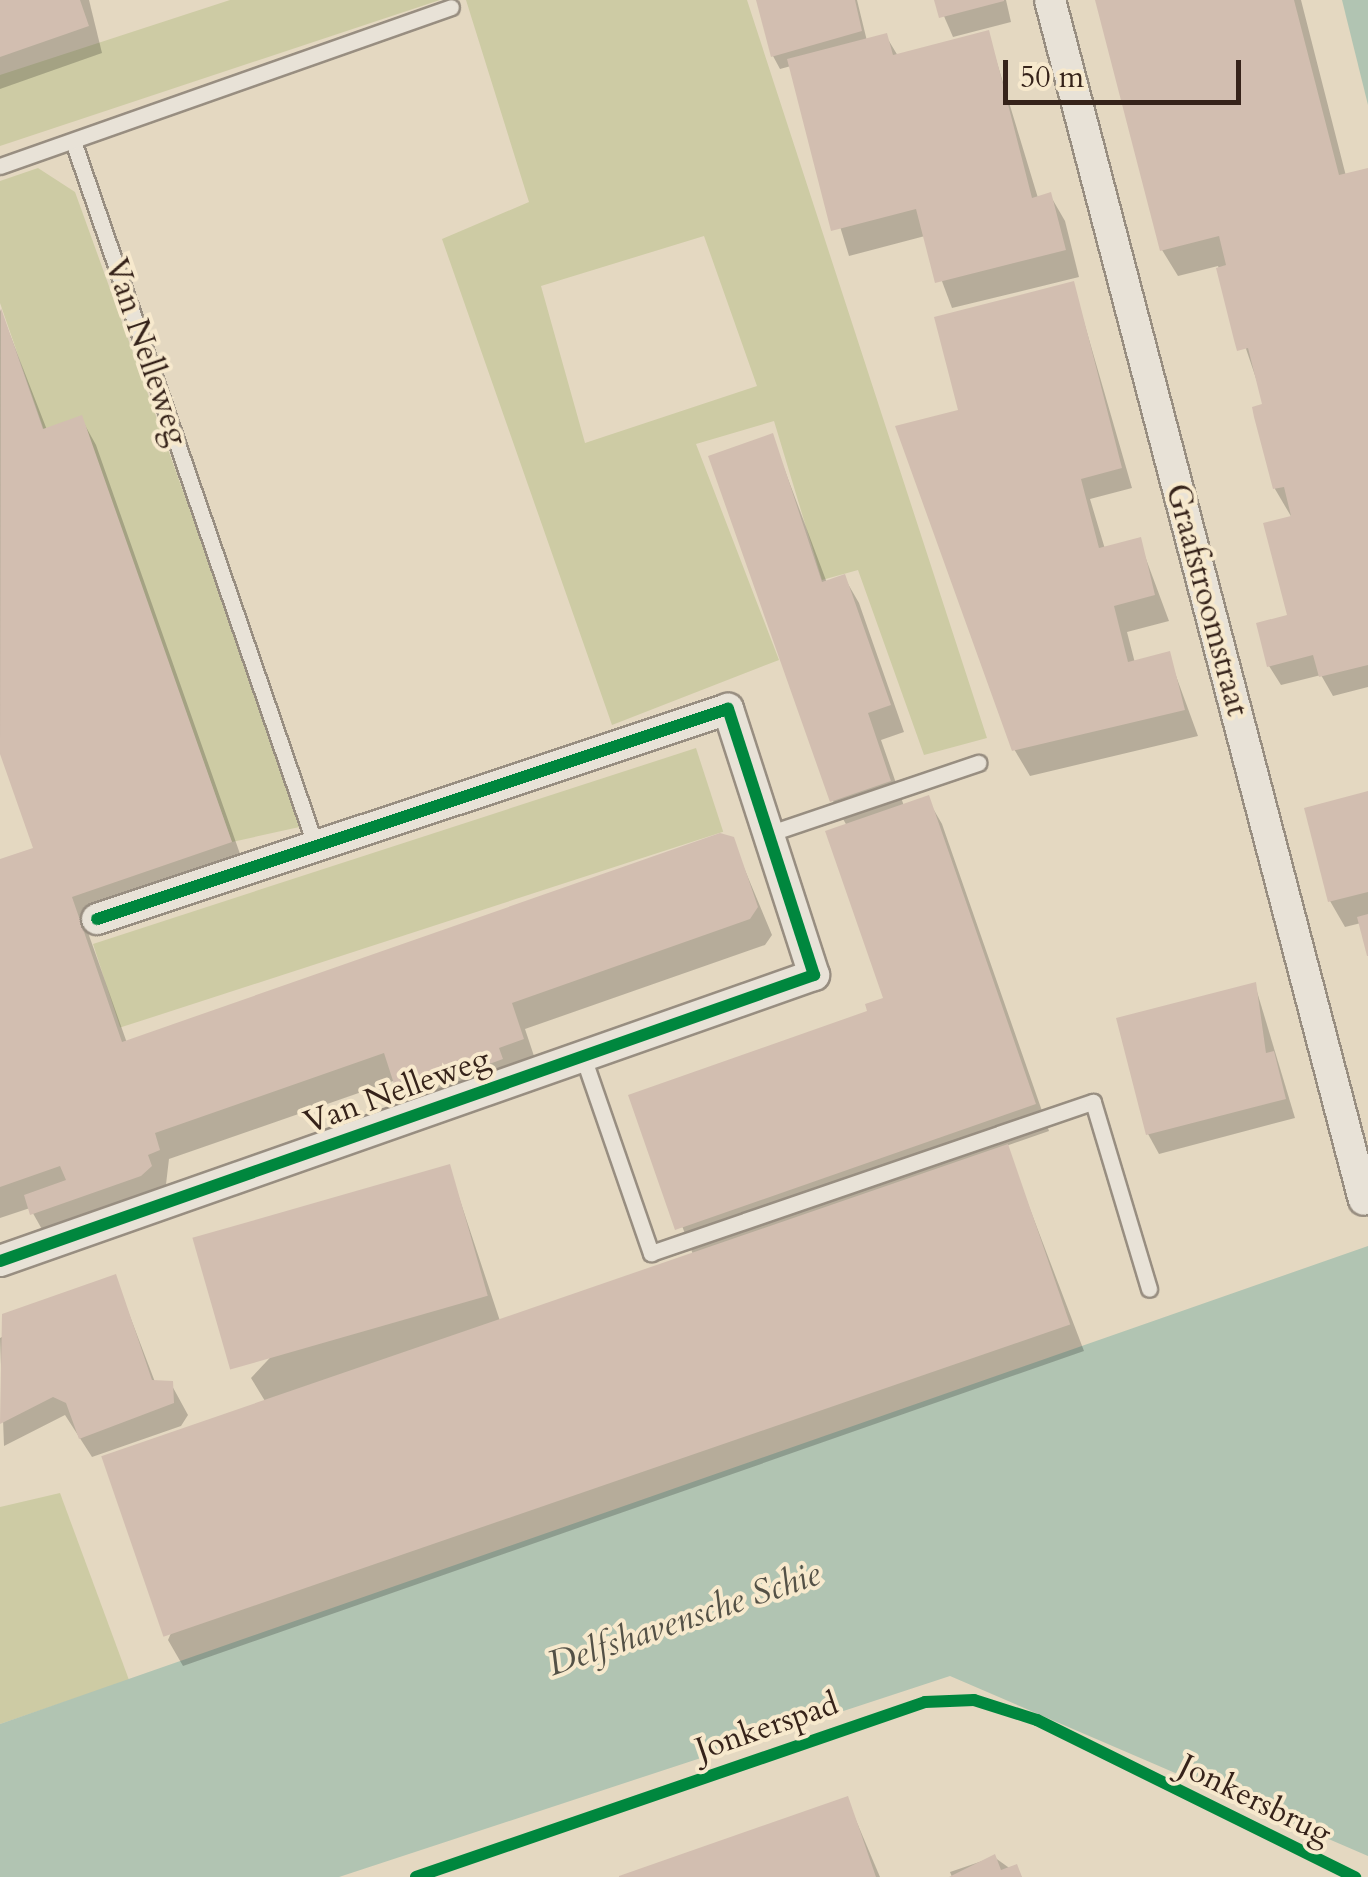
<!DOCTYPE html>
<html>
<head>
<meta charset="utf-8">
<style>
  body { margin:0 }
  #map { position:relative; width:1368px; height:1877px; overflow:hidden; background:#e4d8c1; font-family:Cardo,serif }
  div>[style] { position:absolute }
  .green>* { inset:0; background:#cdcba4; transform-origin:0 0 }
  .water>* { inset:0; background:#b1c4b2 }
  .shadow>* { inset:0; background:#0003 }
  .building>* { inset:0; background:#d2beb0; transform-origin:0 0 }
  .roads { filter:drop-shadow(2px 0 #988e81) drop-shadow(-2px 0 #988e81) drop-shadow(0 2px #988e81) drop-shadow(0 -2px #988e81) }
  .lane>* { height:15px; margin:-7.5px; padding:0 7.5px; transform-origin:7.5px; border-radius:7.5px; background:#e8e2d7 }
  .street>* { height:30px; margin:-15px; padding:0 15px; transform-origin:15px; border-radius:15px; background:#e8e2d7 }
  .cycleway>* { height:12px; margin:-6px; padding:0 6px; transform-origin:6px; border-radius:6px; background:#00873e }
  span { translate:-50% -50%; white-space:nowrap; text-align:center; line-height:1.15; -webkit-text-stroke:8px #f7e9cd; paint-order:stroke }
  .street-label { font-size:32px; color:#36231a }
  .water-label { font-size:35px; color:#545146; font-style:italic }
  .scale { position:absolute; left:1003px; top:60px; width:238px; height:45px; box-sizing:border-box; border:5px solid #36231a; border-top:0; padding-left:12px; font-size:30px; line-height:35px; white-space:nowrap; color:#36231a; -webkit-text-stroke:8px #f7e9cd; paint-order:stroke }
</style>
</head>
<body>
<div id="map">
  <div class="green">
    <i style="clip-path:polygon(230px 0,440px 0,0 146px,0 75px)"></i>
    <i style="clip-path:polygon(evenodd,466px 0,747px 0,987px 738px,924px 755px,858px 570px,822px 580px,774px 421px,696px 444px,779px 660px,612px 725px,442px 239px,529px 202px,466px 0,704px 236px,757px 386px,585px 443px,541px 286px,704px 236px)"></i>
    <i style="clip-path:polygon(38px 168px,75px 192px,304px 826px,232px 842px,81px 418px,44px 430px,0 303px,0 181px)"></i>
    <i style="left:696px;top:748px;width:88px;height:634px;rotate:72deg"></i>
    <i style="clip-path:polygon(60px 1493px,129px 1680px,0 1724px,0 1507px)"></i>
  </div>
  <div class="water">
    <i style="clip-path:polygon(1342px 0,1368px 0,1368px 105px)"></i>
    <i style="clip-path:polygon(1368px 1246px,1368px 1856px,950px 1676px,339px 1877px,0 1877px,0 1724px)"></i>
  </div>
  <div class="shadow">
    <i style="clip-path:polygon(0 0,89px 0,102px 53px,0 89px)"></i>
    <i style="clip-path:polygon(759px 0,857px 0,867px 41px,886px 36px,898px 56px,988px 33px,1038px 198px,1050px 195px,1065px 221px,1079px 277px,952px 308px,925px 236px,849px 256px,791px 66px,780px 69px,773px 56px)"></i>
    <i style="clip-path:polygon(937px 0,1006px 0,1011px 22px,953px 37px)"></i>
    <i style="clip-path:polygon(1098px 0,1301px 0,1346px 176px,1368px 170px,1368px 687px,1333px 696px,1321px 675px,1281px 685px,1269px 666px,1291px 617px,1292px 518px,1275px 489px,1265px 405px,1218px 266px,1178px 276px,1162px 250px)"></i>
    <i style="clip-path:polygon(1073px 284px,1132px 488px,1090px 499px,1105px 549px,1139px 540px,1169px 621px,1127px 632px,1135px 663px,1168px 654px,1198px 736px,1030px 776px,1014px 749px,961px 412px)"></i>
    <i style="clip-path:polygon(0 309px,47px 430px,81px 418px,96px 445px,245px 868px,85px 924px,127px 1043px,732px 839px,772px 935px,765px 945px,525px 1029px,537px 1065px,412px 1109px,396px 1080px,169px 1159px,165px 1193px,48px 1240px,30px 1208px,0 1218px,0 862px,36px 849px,0 747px)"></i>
    <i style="clip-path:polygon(772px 436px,827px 583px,844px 577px,859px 603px,904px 732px,881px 740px,904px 806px,927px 798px,942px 824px,1049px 1131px,1006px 1146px,1084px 1351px,183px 1666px,168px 1640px,268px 1406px,251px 1378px,449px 1167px,501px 1324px,694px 1257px,632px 1096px,871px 1013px,886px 999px,847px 826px,833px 801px)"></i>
    <i style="clip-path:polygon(1368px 794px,1368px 947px,1361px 923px,1345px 927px,1330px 901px)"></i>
    <i style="clip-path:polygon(1255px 985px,1295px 1118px,1159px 1154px,1148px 1134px)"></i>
    <i style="clip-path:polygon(115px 1277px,155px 1382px,170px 1382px,188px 1415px,181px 1426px,92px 1457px,65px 1415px,4px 1446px,0 1338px)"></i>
    <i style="clip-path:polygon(847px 1799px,880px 1877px,625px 1877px)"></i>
    <i style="clip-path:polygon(994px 1857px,1022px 1877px,952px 1877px,950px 1872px)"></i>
  </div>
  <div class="building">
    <i style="clip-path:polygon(0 0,80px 0,89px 26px,0 57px)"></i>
    <i style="clip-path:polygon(756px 0,855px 0,862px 31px,771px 57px)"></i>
    <i style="clip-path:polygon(934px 0,1004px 0,1004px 1px,939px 18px)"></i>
    <i style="clip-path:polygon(1095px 0,1294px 0,1339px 175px,1368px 168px,1368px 665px,1319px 677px,1313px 655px,1267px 667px,1256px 623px,1287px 615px,1263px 523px,1291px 516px,1284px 487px,1273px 489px,1254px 417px,1252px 407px,1262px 404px,1248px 348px,1237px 351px,1234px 340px,1216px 268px,1226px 265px,1219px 236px,1160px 251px)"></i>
    <i style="clip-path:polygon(989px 30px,1032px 198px,1051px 192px,1066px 250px,935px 283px,916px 209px,831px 231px,787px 59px,887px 33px,893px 55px)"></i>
    <i style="clip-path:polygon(1074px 281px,1122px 468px,1081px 479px,1099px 548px,1141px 537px,1155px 595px,1114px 606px,1128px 662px,1170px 651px,1185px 710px,1012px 751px,895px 426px,958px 410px,934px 317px)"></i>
    <i style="clip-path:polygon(1px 308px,43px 429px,82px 415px,232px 842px,72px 897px,122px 1042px,720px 833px,734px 837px,758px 907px,750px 919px,512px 1003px,524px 1039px,499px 1048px,503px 1059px,423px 1088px,419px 1075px,394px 1084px,384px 1053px,155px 1133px,160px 1150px,148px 1155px,152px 1166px,141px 1176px,30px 1215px,24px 1195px,66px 1180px,60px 1166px,0 1187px,0 859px,33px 848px,0 754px)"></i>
    <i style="clip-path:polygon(773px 433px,822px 582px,845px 574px,891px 705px,868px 713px,891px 781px,830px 802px,708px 456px)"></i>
    <i style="clip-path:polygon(1368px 791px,1368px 892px,1328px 902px,1304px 808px)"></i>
    <i style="clip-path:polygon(929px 795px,1036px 1104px,675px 1230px,628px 1095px,867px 1011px,865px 1004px,883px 998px,825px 831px)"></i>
    <i style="clip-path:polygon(1368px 914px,1368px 956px,1367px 956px,1357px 917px)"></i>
    <i style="clip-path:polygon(1256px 982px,1266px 1053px,1274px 1051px,1286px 1099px,1146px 1135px,1116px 1018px)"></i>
    <i style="left:1008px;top:1144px;width:191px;height:959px;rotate:71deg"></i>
    <i style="left:450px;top:1164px;width:137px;height:268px;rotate:74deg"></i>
    <i style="clip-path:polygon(116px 1274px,152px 1380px,173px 1381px,174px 1403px,79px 1439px,66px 1403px,53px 1397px,0 1424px,2px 1314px)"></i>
    <i style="clip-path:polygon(848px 1796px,876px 1877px,619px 1877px,619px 1876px)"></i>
    <i style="clip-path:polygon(995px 1854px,1001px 1870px,1017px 1864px,1022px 1877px,949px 1877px)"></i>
  </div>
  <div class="roads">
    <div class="lane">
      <i style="left:73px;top:141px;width:747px;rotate:71.01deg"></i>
      <i style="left:0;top:166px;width:478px;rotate:-19.4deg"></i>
      <i style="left:771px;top:833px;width:219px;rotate:-18.7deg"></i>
      <i style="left:582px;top:1054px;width:211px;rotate:70.9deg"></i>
      <i style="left:651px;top:1253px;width:467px;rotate:-18.9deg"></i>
      <i style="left:1093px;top:1102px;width:195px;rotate:73.3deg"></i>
    </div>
    <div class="street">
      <i style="left:1050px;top:0;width:1240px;rotate:75.34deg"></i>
      <i style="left:0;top:1261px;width:863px;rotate:-19.36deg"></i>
      <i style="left:814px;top:975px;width:280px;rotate:-107.9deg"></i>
      <i style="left:728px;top:709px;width:665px;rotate:161.59deg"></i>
    </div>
  </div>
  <div class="cycleway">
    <i style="left:0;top:1261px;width:863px;rotate:-19.36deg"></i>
    <i style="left:814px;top:975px;width:280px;rotate:-107.9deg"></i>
    <i style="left:728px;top:709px;width:665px;rotate:161.59deg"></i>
    <i style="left:416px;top:1877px;width:538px;rotate:-18.97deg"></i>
    <i style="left:925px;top:1702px;width:49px;rotate:-2.3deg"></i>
    <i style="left:974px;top:1700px;width:66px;rotate:17.6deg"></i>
    <i style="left:1037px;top:1720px;width:355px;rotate:26.3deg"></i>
  </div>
  <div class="street-label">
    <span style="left:146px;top:352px;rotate:71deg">Van Nelleweg</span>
    <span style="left:1207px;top:600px;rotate:75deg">Graafstroomstraat</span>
    <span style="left:397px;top:1091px;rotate:-20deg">Van Nelleweg</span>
    <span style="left:767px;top:1727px;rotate:-19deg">Jonkerspad</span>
    <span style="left:1255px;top:1800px;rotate:26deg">Jonkersbrug</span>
  </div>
  <div class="water-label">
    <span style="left:684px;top:1619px;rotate:-19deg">Delfshavensche Schie</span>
  </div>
  <div class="scale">50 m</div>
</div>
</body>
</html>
